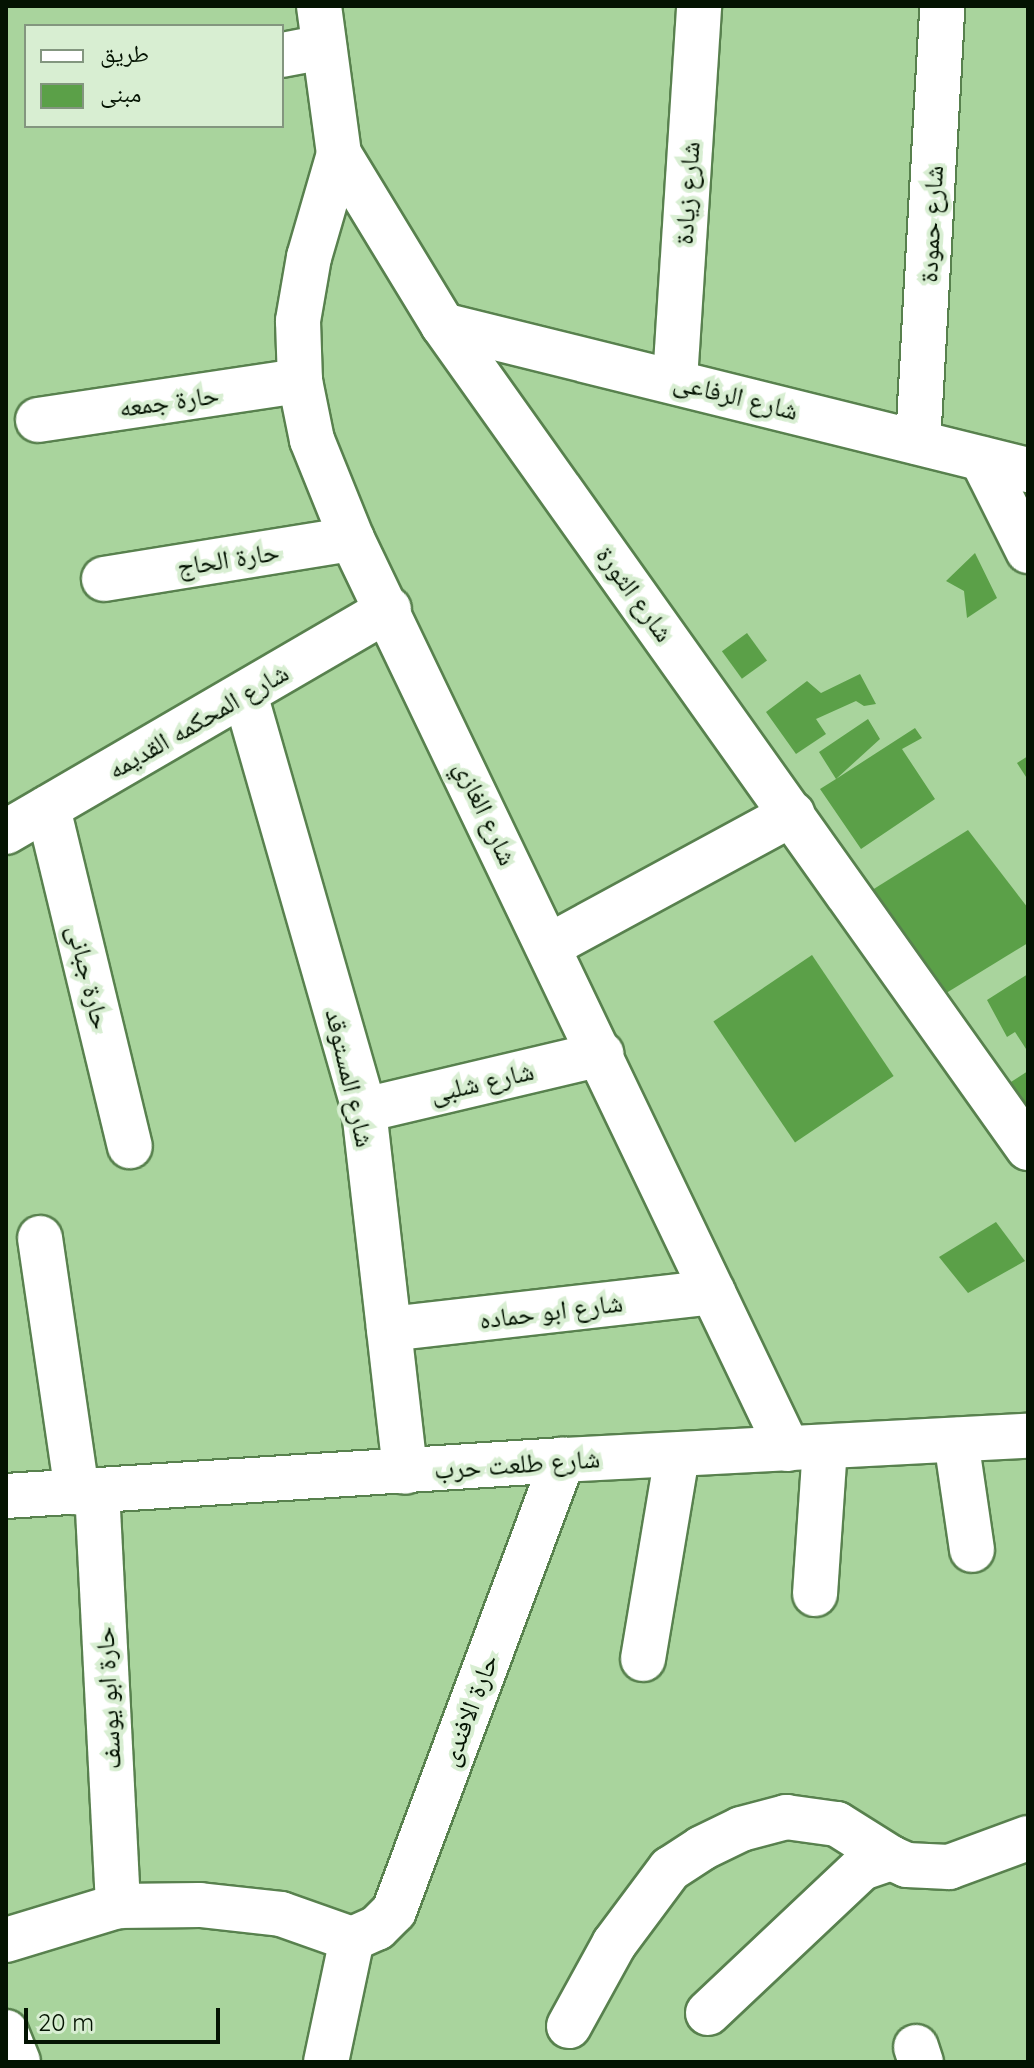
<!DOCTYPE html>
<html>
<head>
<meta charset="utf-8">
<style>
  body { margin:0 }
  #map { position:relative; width:1034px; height:2068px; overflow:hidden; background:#a9d49d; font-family:Quicksand,"Noto Naskh Arabic",sans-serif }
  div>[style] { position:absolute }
  .building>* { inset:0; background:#5ba048; transform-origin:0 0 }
  .roads { filter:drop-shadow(2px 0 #58814e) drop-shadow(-2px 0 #58814e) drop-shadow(0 2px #58814e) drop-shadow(0 -2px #58814e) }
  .minor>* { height:44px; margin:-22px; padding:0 22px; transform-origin:22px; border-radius:22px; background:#fff }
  span { translate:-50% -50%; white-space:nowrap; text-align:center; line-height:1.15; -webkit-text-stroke:8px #d8eed2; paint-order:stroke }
  .street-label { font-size:26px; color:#041302 }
  .frame { position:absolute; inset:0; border:8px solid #041302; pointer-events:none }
  .legend { position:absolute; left:24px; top:24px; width:260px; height:104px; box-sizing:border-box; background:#d8eed2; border:2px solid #83967f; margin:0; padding:10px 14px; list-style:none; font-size:24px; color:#041302 }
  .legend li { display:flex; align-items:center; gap:16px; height:40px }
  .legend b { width:40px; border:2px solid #83967f }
  .scale { position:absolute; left:24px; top:2008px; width:196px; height:36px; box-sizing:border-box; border:4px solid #041302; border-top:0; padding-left:10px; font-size:24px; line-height:28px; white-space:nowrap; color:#041302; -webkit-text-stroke:6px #d8eed2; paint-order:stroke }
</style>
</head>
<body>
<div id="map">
  <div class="building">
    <i style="clip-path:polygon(975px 553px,997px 598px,967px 618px,964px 591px,946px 581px)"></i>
    <i style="left:747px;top:633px;width:34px;height:31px;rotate:54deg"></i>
    <i style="clip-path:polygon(860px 674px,876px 704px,864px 706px,856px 701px,816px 719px,826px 734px,796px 754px,766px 712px,807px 681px,821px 693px)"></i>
    <i style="clip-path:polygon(868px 719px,880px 739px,836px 779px,915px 728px,922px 738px,902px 749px,935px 799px,861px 849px,820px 789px,836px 779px,819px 752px)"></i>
    <i style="clip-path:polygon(1028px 756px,1028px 780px,1017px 763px)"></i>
    <i style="clip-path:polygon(968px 830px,1028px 908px,1028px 943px,943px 995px,853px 902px)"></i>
    <i style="left:812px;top:955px;width:146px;height:119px;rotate:56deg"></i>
    <i style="clip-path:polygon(1028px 974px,1028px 1052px,1015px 1032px,1007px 1037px,987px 1000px)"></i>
    <i style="clip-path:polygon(1028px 1071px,1028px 1126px,1003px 1087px)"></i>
    <i style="clip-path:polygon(996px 1222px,1025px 1261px,968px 1293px,939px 1257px)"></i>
  </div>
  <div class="roads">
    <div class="minor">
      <i style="left:319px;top:6px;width:149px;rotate:82.3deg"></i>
      <i style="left:339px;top:154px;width:200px;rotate:58.7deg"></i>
      <i style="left:443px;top:325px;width:1010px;rotate:54.59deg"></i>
      <i style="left:282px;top:55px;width:43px;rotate:-10.8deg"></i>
      <i style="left:339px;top:154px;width:107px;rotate:106.2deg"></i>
      <i style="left:309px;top:257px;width:65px;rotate:99.8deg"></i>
      <i style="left:298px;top:321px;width:60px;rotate:88.1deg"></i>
      <i style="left:300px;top:381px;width:60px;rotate:78.5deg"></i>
      <i style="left:312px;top:440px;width:107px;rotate:68deg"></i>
      <i style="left:352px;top:539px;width:1009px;rotate:64.4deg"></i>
      <i style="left:443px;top:325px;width:603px;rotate:13.92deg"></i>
      <i style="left:675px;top:380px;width:375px;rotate:-86.3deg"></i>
      <i style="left:38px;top:420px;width:265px;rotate:-8.5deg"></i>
      <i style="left:918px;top:442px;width:437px;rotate:-86.8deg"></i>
      <i style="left:982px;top:459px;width:103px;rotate:63.4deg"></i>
      <i style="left:104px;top:579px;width:251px;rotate:-9.2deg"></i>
      <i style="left:245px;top:694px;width:433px;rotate:74deg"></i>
      <i style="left:364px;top:1110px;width:364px;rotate:83.5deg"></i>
      <i style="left:48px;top:808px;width:348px;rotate:76.4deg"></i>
      <i style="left:6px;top:832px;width:443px;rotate:-30.2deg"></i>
      <i style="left:549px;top:946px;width:277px;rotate:-28.5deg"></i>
      <i style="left:364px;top:1110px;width:244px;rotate:-13.3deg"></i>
      <i style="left:40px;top:1238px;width:257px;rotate:81.7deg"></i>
      <i style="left:389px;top:1329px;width:326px;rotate:-6.5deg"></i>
      <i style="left:956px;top:1440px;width:111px;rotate:81.7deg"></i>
      <i style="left:97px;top:1490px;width:417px;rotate:87.1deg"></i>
      <i style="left:6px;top:1496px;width:558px;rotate:-3.7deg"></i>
      <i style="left:563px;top:1460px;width:466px;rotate:-3deg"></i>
      <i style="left:815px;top:1594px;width:147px;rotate:-86.1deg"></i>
      <i style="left:643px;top:1659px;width:207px;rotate:-80.5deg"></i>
      <i style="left:6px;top:1940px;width:117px;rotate:-16.9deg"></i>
      <i style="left:118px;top:1906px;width:82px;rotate:-0.7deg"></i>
      <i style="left:200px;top:1905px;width:81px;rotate:6.3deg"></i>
      <i style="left:281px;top:1914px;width:75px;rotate:19.4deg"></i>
      <i style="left:708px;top:2013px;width:212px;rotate:-43.3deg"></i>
      <i style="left:862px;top:1868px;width:31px;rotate:-19deg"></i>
      <i style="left:891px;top:1858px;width:17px;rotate:24deg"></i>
      <i style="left:907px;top:1865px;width:42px;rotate:2.7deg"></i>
      <i style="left:949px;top:1867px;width:84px;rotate:-20.2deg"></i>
      <i style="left:569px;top:2026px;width:94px;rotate:-61.2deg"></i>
      <i style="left:614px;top:1944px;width:94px;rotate:-53.3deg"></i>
      <i style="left:670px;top:1869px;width:38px;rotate:-33deg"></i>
      <i style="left:702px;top:1848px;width:43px;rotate:-26deg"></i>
      <i style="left:741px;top:1829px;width:47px;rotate:-14.9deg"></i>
      <i style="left:786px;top:1817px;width:51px;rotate:7.8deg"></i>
      <i style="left:837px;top:1824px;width:64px;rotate:32.2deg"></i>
      <i style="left:6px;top:2032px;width:32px;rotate:68deg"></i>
      <i style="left:916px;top:2047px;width:16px;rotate:72deg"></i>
      <i style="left:326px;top:2062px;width:126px;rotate:-78.1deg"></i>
      <i style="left:352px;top:1939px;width:27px;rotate:-24deg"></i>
      <i style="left:377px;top:1928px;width:24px;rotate:-45deg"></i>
      <i style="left:394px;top:1911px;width:482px;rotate:-69.5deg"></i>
    </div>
  </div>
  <div class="street-label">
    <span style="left:687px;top:193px;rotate:-86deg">شارع زيادة</span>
    <span style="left:931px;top:224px;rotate:-87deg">شارع حمودة</span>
    <span style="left:736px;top:396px;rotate:14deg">شارع الرفاعى</span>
    <span style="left:169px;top:401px;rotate:-8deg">حارة جمعه</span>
    <span style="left:228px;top:559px;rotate:-9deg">حارة الحاج</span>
    <span style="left:635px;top:594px;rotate:54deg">شارع الثورة</span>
    <span style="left:198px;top:721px;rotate:-30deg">شارع المحكمه القديمه</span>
    <span style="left:486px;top:813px;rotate:65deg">شارع الغازي</span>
    <span style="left:89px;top:977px;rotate:76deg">حارة جبانى</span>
    <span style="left:350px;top:1078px;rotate:77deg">شارع المستوقد</span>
    <span style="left:482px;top:1082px;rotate:-13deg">شارع شلبى</span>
    <span style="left:551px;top:1311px;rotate:-7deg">شارع ابو حماده</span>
    <span style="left:517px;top:1464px;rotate:-4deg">شارع طلعت حرب</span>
    <span style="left:108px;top:1698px;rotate:-93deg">حارة ابو يوسف</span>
    <span style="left:469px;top:1710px;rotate:-69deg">حارة الافندى</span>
  </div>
  <div class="frame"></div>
  <ul class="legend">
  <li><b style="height:10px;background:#fff"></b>طريق</li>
  <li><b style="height:22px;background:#5ba048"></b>مبنى</li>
  </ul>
  <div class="scale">20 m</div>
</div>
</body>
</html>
